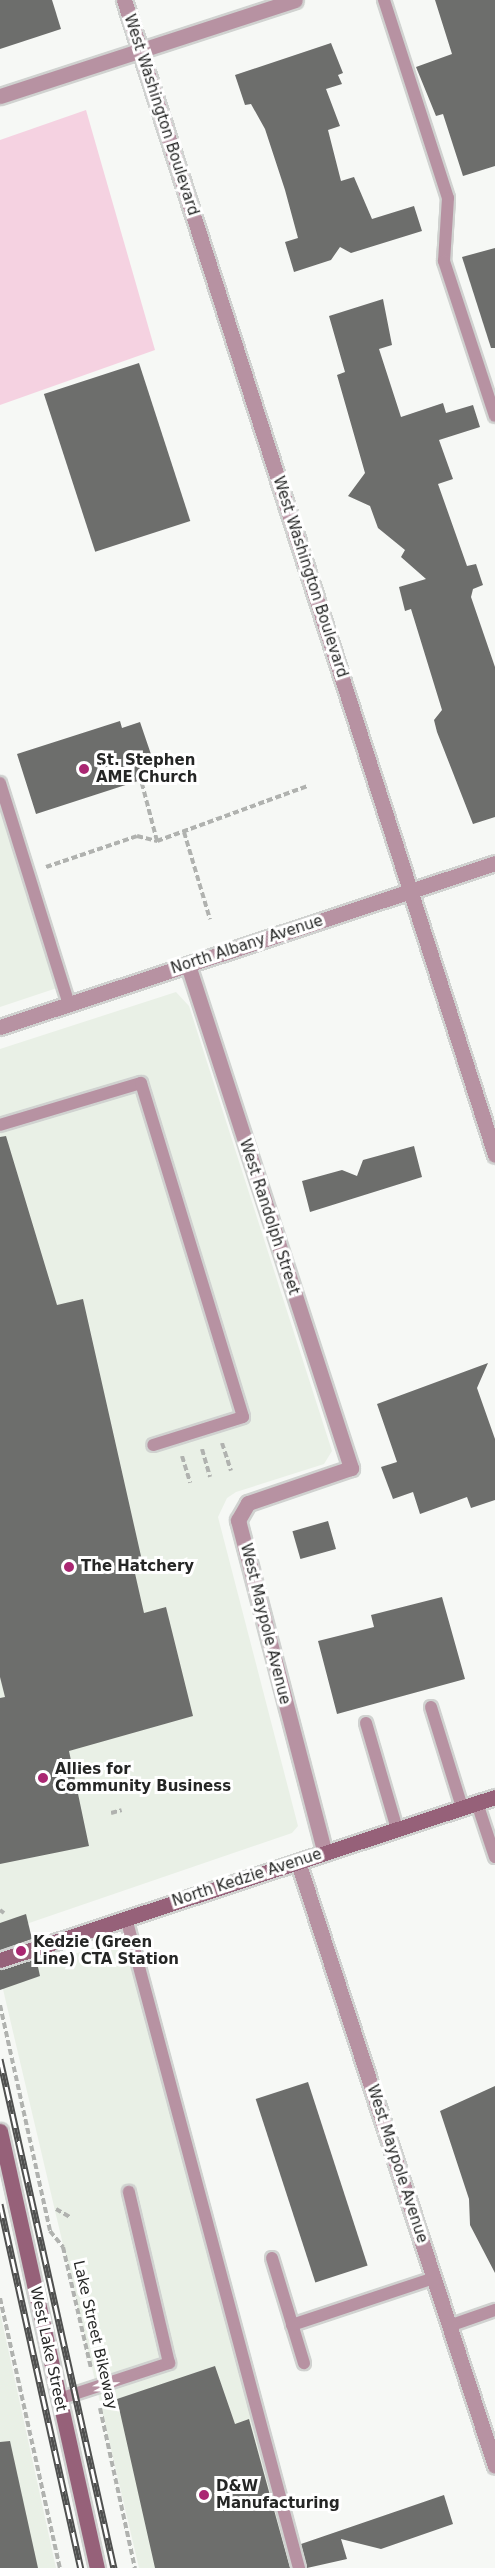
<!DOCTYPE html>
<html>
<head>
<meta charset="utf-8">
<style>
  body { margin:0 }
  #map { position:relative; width:495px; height:2568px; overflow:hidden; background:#f6f8f5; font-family:"DejaVu Sans",sans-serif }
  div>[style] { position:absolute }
  .built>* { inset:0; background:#e9f0e6 }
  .green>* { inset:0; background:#f5d2e1 }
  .building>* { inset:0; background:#6d6e6c; transform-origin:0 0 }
  .path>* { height:4px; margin-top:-2px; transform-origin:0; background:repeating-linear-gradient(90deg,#b0b2af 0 6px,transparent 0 9px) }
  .roads { filter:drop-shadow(2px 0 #d0d2d0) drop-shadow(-2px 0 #d0d2d0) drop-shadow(0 2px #d0d2d0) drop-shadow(0 -2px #d0d2d0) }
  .service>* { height:12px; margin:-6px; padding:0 6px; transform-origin:6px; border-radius:6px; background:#b792a2 }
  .minor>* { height:15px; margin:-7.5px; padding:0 7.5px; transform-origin:7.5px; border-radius:7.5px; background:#b792a2 }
  .tertiary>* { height:15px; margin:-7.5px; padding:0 7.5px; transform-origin:7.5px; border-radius:7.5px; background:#b792a2 }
  .secondary>* { height:15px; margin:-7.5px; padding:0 7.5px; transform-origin:7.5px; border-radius:7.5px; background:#966179 }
  .rail>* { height:7px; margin-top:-3.5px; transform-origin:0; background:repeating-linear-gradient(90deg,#fff 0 14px,#4f504f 0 28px); box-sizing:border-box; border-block:2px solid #4f504f }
  .dots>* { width:16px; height:16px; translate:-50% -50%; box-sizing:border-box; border:3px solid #fff; border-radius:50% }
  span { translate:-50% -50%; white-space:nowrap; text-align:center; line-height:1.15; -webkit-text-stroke:6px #fff; paint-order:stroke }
  .street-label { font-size:15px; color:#252625 }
  .poi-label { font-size:15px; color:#252625; font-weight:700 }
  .left { translate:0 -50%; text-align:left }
</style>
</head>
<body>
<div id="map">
  <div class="built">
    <i style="clip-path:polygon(0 783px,63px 986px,0 1007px)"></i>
    <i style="clip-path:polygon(176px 992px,189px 1006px,332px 1451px,324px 1464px,236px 1492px,227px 1498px,218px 1517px,298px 1826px,292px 1833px,0 1933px,0 1049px)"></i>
    <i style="clip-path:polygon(106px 1943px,132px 1943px,299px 2568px,139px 2568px,2px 1985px,6px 1978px)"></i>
    <i style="clip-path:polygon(0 2312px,56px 2568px,0 2568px)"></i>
  </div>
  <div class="green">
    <i style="clip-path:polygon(86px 110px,155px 350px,0 405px,0 140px)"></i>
  </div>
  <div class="building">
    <i style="clip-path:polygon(0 0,52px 0,61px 29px,0 49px)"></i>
    <i style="clip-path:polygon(435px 0,495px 0,495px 166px,463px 176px,443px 114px,436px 116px,416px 67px,452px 54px)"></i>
    <i style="clip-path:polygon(331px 43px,343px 73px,338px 75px,342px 84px,326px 89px,340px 126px,328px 130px,341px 181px,354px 177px,372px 219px,414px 206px,422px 231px,351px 253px,340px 247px,331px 260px,294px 272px,285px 242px,298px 238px,285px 190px,265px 129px,251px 104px,245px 105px,235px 75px)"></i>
    <i style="clip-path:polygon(495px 248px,495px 348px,491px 348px,462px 257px)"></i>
    <i style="clip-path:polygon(383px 299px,392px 345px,379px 349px,401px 417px,443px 403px,446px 413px,473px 405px,480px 427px,439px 440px,453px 479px,438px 484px,467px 566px,476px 564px,483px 585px,473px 589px,471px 597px,495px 667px,495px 817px,473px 824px,437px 732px,434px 720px,442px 710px,411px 609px,405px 611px,399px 587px,426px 579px,401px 557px,405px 550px,378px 528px,370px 506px,348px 496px,365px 473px,337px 375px,345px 372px,329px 316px)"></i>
    <i style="left:139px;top:363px;width:166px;height:100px;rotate:72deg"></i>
    <i style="clip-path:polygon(120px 721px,122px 728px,140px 722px,155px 766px,139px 772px,141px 780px,36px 814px,17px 754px)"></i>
    <i style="clip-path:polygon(6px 1136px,57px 1305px,83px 1299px,143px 1565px,134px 1569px,144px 1613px,166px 1607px,193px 1716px,69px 1751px,89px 1846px,0 1864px,0 1698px,5px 1697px,0 1677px,0 1137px)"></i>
    <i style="clip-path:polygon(414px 1146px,422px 1177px,310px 1212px,302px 1181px,342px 1170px,357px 1176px,363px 1160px)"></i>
    <i style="clip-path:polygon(488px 1363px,477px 1388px,495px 1439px,495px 1500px,471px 1508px,467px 1497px,420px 1514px,413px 1492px,393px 1499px,381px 1467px,397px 1462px,377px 1404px)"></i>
    <i style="left:328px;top:1521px;width:29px;height:37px;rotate:74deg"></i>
    <i style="clip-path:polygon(442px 1597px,465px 1679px,337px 1714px,318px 1641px,374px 1627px,371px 1615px)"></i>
    <i style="clip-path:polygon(26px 1914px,32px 1939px,0 1950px,0 1923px)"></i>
    <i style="clip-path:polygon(36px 1958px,40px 1976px,0 1990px,0 1970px)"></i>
    <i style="left:308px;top:2082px;width:193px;height:55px;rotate:72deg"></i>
    <i style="clip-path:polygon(495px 2086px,495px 2273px,470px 2225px,469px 2199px,440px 2111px)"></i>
    <i style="clip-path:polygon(215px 2366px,235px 2424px,249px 2419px,290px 2568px,155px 2568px,117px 2399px)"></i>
    <i style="clip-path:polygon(10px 2441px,38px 2568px,0 2568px,0 2442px)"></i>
    <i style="clip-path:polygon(444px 2495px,453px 2524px,381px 2549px,341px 2539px,347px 2559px,307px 2568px,301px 2544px)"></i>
  </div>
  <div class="path">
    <i style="left:184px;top:832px;width:91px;rotate:73.4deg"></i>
    <i style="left:157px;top:841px;width:160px;rotate:-20.1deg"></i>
    <i style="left:46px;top:867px;width:96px;rotate:-18.8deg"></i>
    <i style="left:137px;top:836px;width:21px;rotate:14deg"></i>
    <i style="left:157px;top:841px;width:63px;rotate:-104.7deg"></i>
    <i style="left:222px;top:1443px;width:29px;rotate:72deg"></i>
    <i style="left:202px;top:1449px;width:29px;rotate:74deg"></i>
    <i style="left:182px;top:1456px;width:28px;rotate:73deg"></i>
    <i style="left:111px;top:1813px;width:11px;rotate:-15deg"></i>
    <i style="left:0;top:1910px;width:5px;rotate:37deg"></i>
    <i style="left:0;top:2005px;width:231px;rotate:77.5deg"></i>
    <i style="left:50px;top:2231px;width:21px;rotate:51deg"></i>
    <i style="left:63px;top:2247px;width:124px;rotate:77deg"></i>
    <i style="left:56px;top:2209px;width:16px;rotate:30deg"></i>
    <i style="left:0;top:2298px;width:277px;rotate:77.5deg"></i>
    <i style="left:100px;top:2408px;width:164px;rotate:77.7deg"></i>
  </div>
  <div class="roads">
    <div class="service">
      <i style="left:384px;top:0;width:208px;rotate:72.1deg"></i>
      <i style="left:448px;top:198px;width:63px;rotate:93.6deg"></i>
      <i style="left:444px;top:261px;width:163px;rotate:71.8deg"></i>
      <i style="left:0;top:783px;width:232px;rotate:72.7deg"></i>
      <i style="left:0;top:1125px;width:147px;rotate:-16.6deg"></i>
      <i style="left:141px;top:1083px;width:349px;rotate:73deg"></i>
      <i style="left:243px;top:1417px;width:94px;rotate:162.7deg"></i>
      <i style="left:431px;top:1707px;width:105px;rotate:72.8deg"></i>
      <i style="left:366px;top:1723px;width:110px;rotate:73.7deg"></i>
      <i style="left:477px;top:1803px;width:57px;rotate:71.6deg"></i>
      <i style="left:126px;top:1918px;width:673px;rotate:75.1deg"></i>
      <i style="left:272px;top:2258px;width:110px;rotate:73.1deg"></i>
      <i style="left:292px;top:2325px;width:150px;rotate:-18.3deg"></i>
      <i style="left:449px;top:2326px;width:49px;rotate:-19.2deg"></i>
      <i style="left:59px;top:2399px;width:116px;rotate:-18.1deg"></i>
      <i style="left:169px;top:2363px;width:176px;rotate:-103.2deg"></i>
    </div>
    <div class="minor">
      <i style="left:188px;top:965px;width:529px;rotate:72.04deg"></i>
      <i style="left:351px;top:1468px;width:109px;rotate:161.2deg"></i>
      <i style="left:248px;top:1503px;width:20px;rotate:120deg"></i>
      <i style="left:238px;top:1520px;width:344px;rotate:75.4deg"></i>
      <i style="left:0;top:1027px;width:521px;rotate:-18.33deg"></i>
      <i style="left:298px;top:1862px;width:635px;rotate:71.94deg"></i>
    </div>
    <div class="tertiary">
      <i style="left:124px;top:0;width:1213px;rotate:72.19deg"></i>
      <i style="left:0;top:96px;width:310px;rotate:-18deg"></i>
    </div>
    <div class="secondary">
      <i style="left:0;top:1960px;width:521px;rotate:-18.23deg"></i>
      <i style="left:0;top:2131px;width:448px;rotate:77.5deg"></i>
    </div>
  </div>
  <div class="rail">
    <i style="left:0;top:2059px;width:522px;rotate:77.38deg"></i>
    <i style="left:0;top:2204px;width:373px;rotate:77.5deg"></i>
  </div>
  <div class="dots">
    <i style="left:84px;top:769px;background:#aa2772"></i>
    <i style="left:69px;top:1567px;background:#aa2772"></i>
    <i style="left:43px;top:1778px;background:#aa2772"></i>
    <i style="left:21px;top:1951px;background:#aa2772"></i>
    <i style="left:204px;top:2495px;background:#aa2772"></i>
  </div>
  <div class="street-label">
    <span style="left:161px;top:115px;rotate:72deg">West Washington Boulevard</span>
    <span style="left:310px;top:577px;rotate:72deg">West Washington Boulevard</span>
    <span style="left:247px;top:945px;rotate:-18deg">North Albany Avenue</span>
    <span style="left:269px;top:1217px;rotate:72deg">West Randolph Street</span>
    <span style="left:265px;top:1624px;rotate:76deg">West Maypole Avenue</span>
    <span style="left:247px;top:1878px;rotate:-18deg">North Kedzie Avenue</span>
    <span style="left:397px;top:2164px;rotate:72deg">West Maypole Avenue</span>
    <span style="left:95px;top:2335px;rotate:77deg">Lake Street Bikeway</span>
    <span style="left:48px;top:2349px;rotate:78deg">West Lake Street</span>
  </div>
  <div class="poi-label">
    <span class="left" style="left:96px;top:769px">St. Stephen<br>AME Church</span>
    <span class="left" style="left:81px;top:1567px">The Hatchery</span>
    <span class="left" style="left:55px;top:1778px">Allies for<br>Community Business</span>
    <span class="left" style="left:33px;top:1951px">Kedzie (Green<br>Line) CTA Station</span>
    <span class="left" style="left:216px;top:2495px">D&amp;W<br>Manufacturing</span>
  </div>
</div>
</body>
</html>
